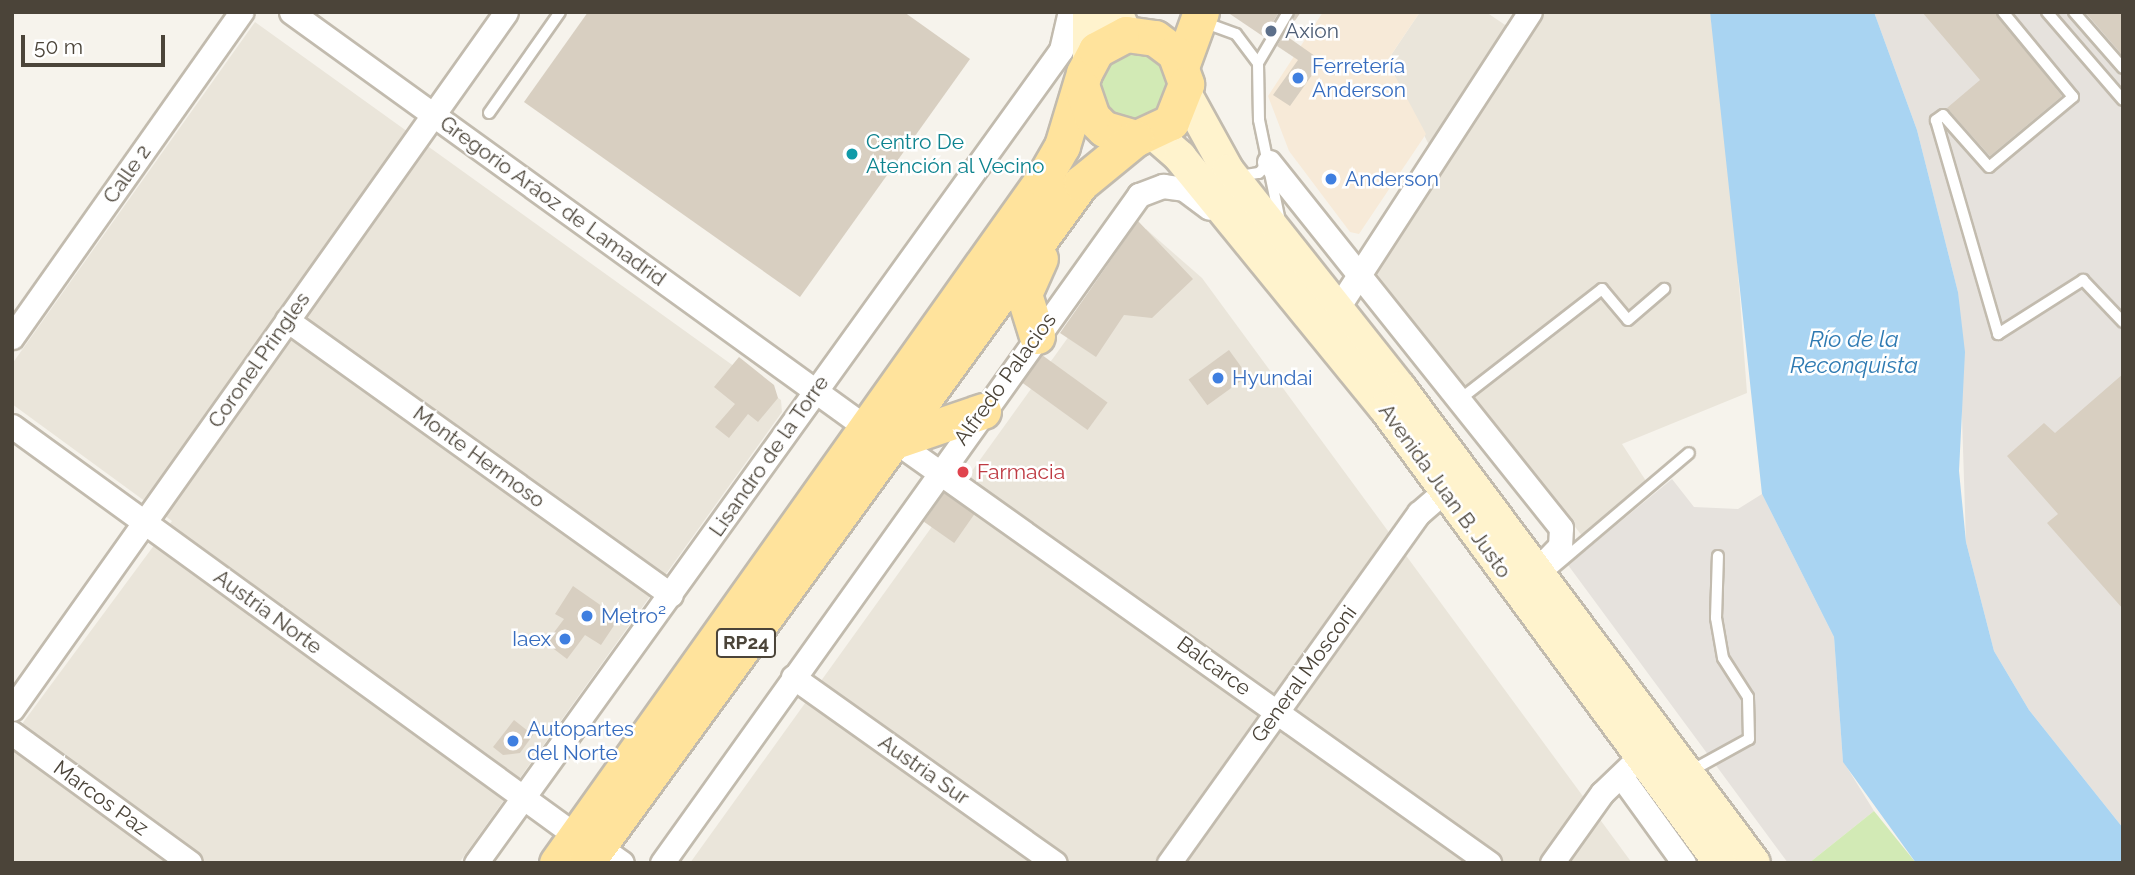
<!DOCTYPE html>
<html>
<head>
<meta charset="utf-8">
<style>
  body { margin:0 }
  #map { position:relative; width:2135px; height:875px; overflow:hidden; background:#f6f3ec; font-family:Raleway,sans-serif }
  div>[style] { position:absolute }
  .residential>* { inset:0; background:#eae5da }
  .commercial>* { inset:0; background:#f7ead8 }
  .industrial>* { inset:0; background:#e6e2dd }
  .green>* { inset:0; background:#d2eab5 }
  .water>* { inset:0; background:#a9d4f2 }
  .building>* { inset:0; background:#d8cfc1; transform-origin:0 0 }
  .roads { filter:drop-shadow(2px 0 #c2bbae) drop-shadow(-2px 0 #c2bbae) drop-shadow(0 2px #c2bbae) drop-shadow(0 -2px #c2bbae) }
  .service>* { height:10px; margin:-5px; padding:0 5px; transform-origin:5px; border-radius:5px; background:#fff }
  .minor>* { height:23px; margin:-11.5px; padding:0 11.5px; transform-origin:11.5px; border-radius:11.5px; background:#fff }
  .secondary>* { height:32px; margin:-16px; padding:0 16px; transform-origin:16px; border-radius:16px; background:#fff3cd }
  .primary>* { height:35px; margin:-17.5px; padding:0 17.5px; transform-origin:17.5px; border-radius:17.5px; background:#ffe39c }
  .dots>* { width:19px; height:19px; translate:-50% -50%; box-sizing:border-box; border:4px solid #fff; border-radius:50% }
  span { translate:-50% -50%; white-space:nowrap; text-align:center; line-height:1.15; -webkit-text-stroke:5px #fff; paint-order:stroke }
  .shield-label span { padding:2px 5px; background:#fff; border:2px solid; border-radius:5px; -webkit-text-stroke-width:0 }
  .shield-label { font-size:19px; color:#4b4439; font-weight:700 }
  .service-label { font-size:21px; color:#4e5e75 }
  .left { translate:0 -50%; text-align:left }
  .shop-label { font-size:21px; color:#366cbe }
  .right { translate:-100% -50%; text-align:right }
  .culture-label { font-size:21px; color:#0d838f }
  .street-label { font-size:21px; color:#4b4439 }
  .health-label { font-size:21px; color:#be3a42 }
  .water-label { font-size:23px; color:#2e7ab2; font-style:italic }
  .frame { position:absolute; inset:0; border:14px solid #4b4439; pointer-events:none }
  .scale { position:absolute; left:21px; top:35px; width:144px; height:32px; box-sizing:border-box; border:4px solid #4b4439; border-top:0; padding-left:9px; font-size:21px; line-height:24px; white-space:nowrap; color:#4b4439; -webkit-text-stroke:5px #fff; paint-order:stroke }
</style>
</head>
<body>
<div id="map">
  <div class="residential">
    <i style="clip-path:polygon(1420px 12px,1486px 12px,1511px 29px,1522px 12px,1710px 12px,1729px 151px,1747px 393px,1622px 444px,1648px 484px,1583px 537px,1376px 273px,1442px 171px,1387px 61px)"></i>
    <i style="clip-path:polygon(255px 22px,781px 400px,782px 412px,459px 863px,12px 863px,12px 725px,19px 728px,172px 521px,12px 404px,12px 364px)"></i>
    <i style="clip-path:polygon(1146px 229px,1202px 278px,1632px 863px,690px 863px)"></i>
  </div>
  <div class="commercial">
    <i style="clip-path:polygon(1323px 12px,1420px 12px,1387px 61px,1426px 134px,1359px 234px,1350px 232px,1289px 151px,1268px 96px)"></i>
  </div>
  <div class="industrial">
    <i style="clip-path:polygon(1874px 12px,2123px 12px,2123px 828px,2029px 710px,1994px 651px,1966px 542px,1958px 292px,1917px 130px)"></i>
    <i style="clip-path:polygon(1672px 479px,1694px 507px,1738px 509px,1762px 494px,1834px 637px,1843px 761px,1874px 811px,1809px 863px,1788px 863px,1568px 565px)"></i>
  </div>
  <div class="green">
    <i style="clip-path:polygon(1136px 42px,1171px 65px,1163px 117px,1110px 123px,1092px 73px)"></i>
    <i style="clip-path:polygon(1874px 811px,1916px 863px,1809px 863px)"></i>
  </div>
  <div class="water">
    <i style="clip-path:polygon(1710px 12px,1874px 12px,1917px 130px,1958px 292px,1965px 352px,1959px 471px,1966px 542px,1994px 651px,2029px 710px,2123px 828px,2123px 863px,1916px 863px,1843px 762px,1834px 637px,1762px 494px)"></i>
  </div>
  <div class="building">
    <i style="clip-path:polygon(588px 12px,904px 12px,970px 59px,800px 297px,524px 102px)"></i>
    <i style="clip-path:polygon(1227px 12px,1279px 12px,1264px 37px)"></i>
    <i style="clip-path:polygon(1296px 12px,1301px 12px,1285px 35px,1322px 61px,1290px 106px,1273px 95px,1298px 60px,1277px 46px)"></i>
    <i style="clip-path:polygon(1922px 12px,1995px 12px,2062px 96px,1990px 156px,1947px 108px,1980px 80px)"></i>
    <i style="clip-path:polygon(2085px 12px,2123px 12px,2123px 56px)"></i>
    <i style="clip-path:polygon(1138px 221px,1193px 279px,1152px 318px,1124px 315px,1096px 357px,1060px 333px)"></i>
    <i style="left:1229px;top:350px;width:32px;height:50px;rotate:54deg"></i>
    <i style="left:1042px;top:355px;width:81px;height:34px;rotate:36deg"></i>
    <i style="clip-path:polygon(739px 357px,774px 385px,778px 398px,758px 422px,748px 414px,729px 438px,715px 427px,735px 404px,714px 387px)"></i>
    <i style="clip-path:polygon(2123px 374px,2123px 609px,2047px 523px,2058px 514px,2007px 456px,2044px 423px,2055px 433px)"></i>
    <i style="left:944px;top:493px;width:37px;height:35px;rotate:35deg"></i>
    <i style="clip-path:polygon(573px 586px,619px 618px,601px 645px,585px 635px,567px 659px,546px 643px,564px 619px,555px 614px)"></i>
    <i style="clip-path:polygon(514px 720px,533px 735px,520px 753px,503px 755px,493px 747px)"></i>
  </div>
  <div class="roads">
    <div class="service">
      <i style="left:2003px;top:12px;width:110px;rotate:50.5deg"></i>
      <i style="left:2073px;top:97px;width:109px;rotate:140.2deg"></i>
      <i style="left:1989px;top:167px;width:69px;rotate:-131.5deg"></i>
      <i style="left:1943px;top:115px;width:9px;rotate:144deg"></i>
      <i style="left:1936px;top:120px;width:223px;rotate:73.8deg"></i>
      <i style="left:1998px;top:334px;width:101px;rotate:-32.4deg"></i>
      <i style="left:2083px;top:280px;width:58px;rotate:46.4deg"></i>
      <i style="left:2047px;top:12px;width:116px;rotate:49.2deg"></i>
      <i style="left:2074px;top:12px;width:74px;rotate:48.8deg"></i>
      <i style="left:1203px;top:22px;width:35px;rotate:20deg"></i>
      <i style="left:1236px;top:34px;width:36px;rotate:53deg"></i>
      <i style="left:1258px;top:63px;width:57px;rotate:89deg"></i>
      <i style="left:1259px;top:120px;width:103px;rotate:78.3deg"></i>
      <i style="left:1258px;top:63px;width:59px;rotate:-59.5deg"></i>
      <i style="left:489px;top:113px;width:123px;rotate:-54.9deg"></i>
      <i style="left:1239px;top:176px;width:20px;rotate:-9deg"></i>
      <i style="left:1259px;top:173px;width:15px;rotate:-48deg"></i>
      <i style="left:1459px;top:400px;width:181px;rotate:-37.8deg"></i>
      <i style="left:1602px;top:289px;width:40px;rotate:50deg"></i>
      <i style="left:1628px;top:320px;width:48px;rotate:-40.7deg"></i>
      <i style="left:1550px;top:571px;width:182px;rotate:-40.3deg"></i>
      <i style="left:1689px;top:772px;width:68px;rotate:-28.8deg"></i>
      <i style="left:1749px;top:739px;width:42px;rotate:-91.4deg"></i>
      <i style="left:1748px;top:697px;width:46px;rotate:-122.7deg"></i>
      <i style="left:1723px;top:658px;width:41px;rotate:-99.9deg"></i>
      <i style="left:1716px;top:618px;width:62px;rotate:-88.2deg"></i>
    </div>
    <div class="minor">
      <i style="left:291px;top:12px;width:707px;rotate:35.85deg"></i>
      <i style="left:1269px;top:162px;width:468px;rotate:51.4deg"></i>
      <i style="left:1561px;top:528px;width:18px;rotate:93deg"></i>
      <i style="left:1560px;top:546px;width:33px;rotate:134deg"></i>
      <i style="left:1337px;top:309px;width:354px;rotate:-57deg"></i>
      <i style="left:287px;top:320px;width:472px;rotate:35.6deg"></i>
      <i style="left:12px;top:337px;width:398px;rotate:-54.8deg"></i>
      <i style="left:12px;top:426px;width:696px;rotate:36deg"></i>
      <i style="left:895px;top:441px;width:729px;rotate:35.39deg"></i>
      <i style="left:793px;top:677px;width:321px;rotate:35.4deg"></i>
      <i style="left:12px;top:709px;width:854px;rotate:-54.67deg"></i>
      <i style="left:12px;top:733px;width:220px;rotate:36.1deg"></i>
      <i style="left:1621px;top:776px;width:107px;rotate:54.1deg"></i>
      <i style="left:598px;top:846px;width:29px;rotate:35deg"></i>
      <i style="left:476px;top:863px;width:1002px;rotate:-54.26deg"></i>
      <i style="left:1061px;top:50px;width:39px;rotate:-77deg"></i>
      <i style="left:662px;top:863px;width:821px;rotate:-54.47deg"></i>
      <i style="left:1139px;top:195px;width:26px;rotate:-21deg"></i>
      <i style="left:1163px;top:186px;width:21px;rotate:8deg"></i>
      <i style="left:1184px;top:189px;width:31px;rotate:37deg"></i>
      <i style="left:1169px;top:863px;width:430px;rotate:-54.5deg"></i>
      <i style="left:1419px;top:513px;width:33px;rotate:-41deg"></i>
      <i style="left:1552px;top:863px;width:86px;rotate:-54.5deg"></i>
      <i style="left:1602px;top:793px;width:69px;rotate:-43.8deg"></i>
    </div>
    <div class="secondary">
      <i style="left:1116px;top:12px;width:24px;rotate:66deg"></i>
      <i style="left:1089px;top:59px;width:47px;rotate:-90deg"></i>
      <i style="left:1186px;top:95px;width:87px;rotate:61.1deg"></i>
      <i style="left:1228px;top:171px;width:277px;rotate:51.6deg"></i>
      <i style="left:1400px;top:388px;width:592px;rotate:53.3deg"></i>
      <i style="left:1154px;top:134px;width:35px;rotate:41deg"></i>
      <i style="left:1180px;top:157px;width:324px;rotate:50.8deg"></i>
      <i style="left:1385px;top:408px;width:565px;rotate:53.64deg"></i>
    </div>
    <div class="primary">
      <i style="left:1182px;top:64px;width:55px;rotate:-69.9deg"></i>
      <i style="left:1037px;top:336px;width:44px;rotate:-107.2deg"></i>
      <i style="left:1024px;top:294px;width:39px;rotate:-66deg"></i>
      <i style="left:895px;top:441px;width:93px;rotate:-18.8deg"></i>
      <i style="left:557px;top:863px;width:839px;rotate:-54.61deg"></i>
      <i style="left:1043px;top:179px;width:38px;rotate:-60deg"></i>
      <i style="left:1062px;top:146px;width:76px;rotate:-73.2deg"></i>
      <i style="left:1084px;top:73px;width:26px;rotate:-62deg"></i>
      <i style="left:1096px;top:50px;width:34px;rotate:-28deg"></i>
      <i style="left:1126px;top:34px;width:29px;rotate:8deg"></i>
      <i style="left:1155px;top:38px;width:25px;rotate:37deg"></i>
      <i style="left:1175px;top:53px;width:33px;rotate:70deg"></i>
      <i style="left:1186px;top:84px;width:41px;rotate:111.5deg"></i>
      <i style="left:1171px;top:122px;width:38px;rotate:155deg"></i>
      <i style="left:1136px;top:138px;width:33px;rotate:-164deg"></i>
      <i style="left:1104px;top:129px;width:17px;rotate:-135deg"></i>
      <i style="left:1092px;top:117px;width:31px;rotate:-109deg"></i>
      <i style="left:586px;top:863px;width:841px;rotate:-53.95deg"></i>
      <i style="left:1081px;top:183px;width:71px;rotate:-39.3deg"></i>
    </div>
  </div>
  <div class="dots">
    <i style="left:1271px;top:31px;background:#5c6f8a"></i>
    <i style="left:1298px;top:78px;background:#3f7fe0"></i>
    <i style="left:852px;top:154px;background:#0f9aa8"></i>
    <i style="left:1331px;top:179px;background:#3f7fe0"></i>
    <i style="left:1218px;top:378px;background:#3f7fe0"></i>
    <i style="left:963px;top:472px;background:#e0444e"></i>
    <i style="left:587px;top:616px;background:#3f7fe0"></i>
    <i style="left:565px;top:639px;background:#3f7fe0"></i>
    <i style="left:513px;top:741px;background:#3f7fe0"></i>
  </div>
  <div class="shield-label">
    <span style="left:746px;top:643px">RP24</span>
  </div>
  <div class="service-label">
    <span class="left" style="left:1285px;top:31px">Axion</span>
  </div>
  <div class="shop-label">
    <span class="left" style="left:1312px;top:78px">Ferretería<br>Anderson</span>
    <span class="left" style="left:1345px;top:179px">Anderson</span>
    <span class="left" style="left:1232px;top:378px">Hyundai</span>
    <span class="left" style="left:601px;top:616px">Metro²</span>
    <span class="right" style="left:551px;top:639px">Iaex</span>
    <span class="left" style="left:527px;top:741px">Autopartes<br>del Norte</span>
  </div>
  <div class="culture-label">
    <span class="left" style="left:866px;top:154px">Centro De<br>Atención al Vecino</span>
  </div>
  <div class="street-label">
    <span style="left:127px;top:174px;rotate:-55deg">Calle 2</span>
    <span style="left:553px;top:201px;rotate:36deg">Gregorio Aráoz de Lamadrid</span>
    <span style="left:259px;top:360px;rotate:-55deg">Coronel Pringles</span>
    <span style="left:1005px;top:379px;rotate:-54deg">Alfredo Palacios</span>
    <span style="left:769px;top:456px;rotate:-55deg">Lisandro de la Torre</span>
    <span style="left:479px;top:457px;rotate:36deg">Monte Hermoso</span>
    <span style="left:1445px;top:491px;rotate:54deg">Avenida Juan B. Justo</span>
    <span style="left:268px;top:612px;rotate:36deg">Austria Norte</span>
    <span style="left:1214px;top:666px;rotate:36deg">Balcarce</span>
    <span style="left:1304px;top:674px;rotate:-54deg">General Mosconi</span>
    <span style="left:924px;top:770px;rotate:35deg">Austria Sur</span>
    <span style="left:101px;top:798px;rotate:36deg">Marcos Paz</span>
  </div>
  <div class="health-label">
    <span class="left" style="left:977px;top:472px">Farmacia</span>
  </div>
  <div class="water-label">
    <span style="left:1854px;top:352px">Río de la<br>Reconquista</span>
  </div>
  <div class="frame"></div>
  <div class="scale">50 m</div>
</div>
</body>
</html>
